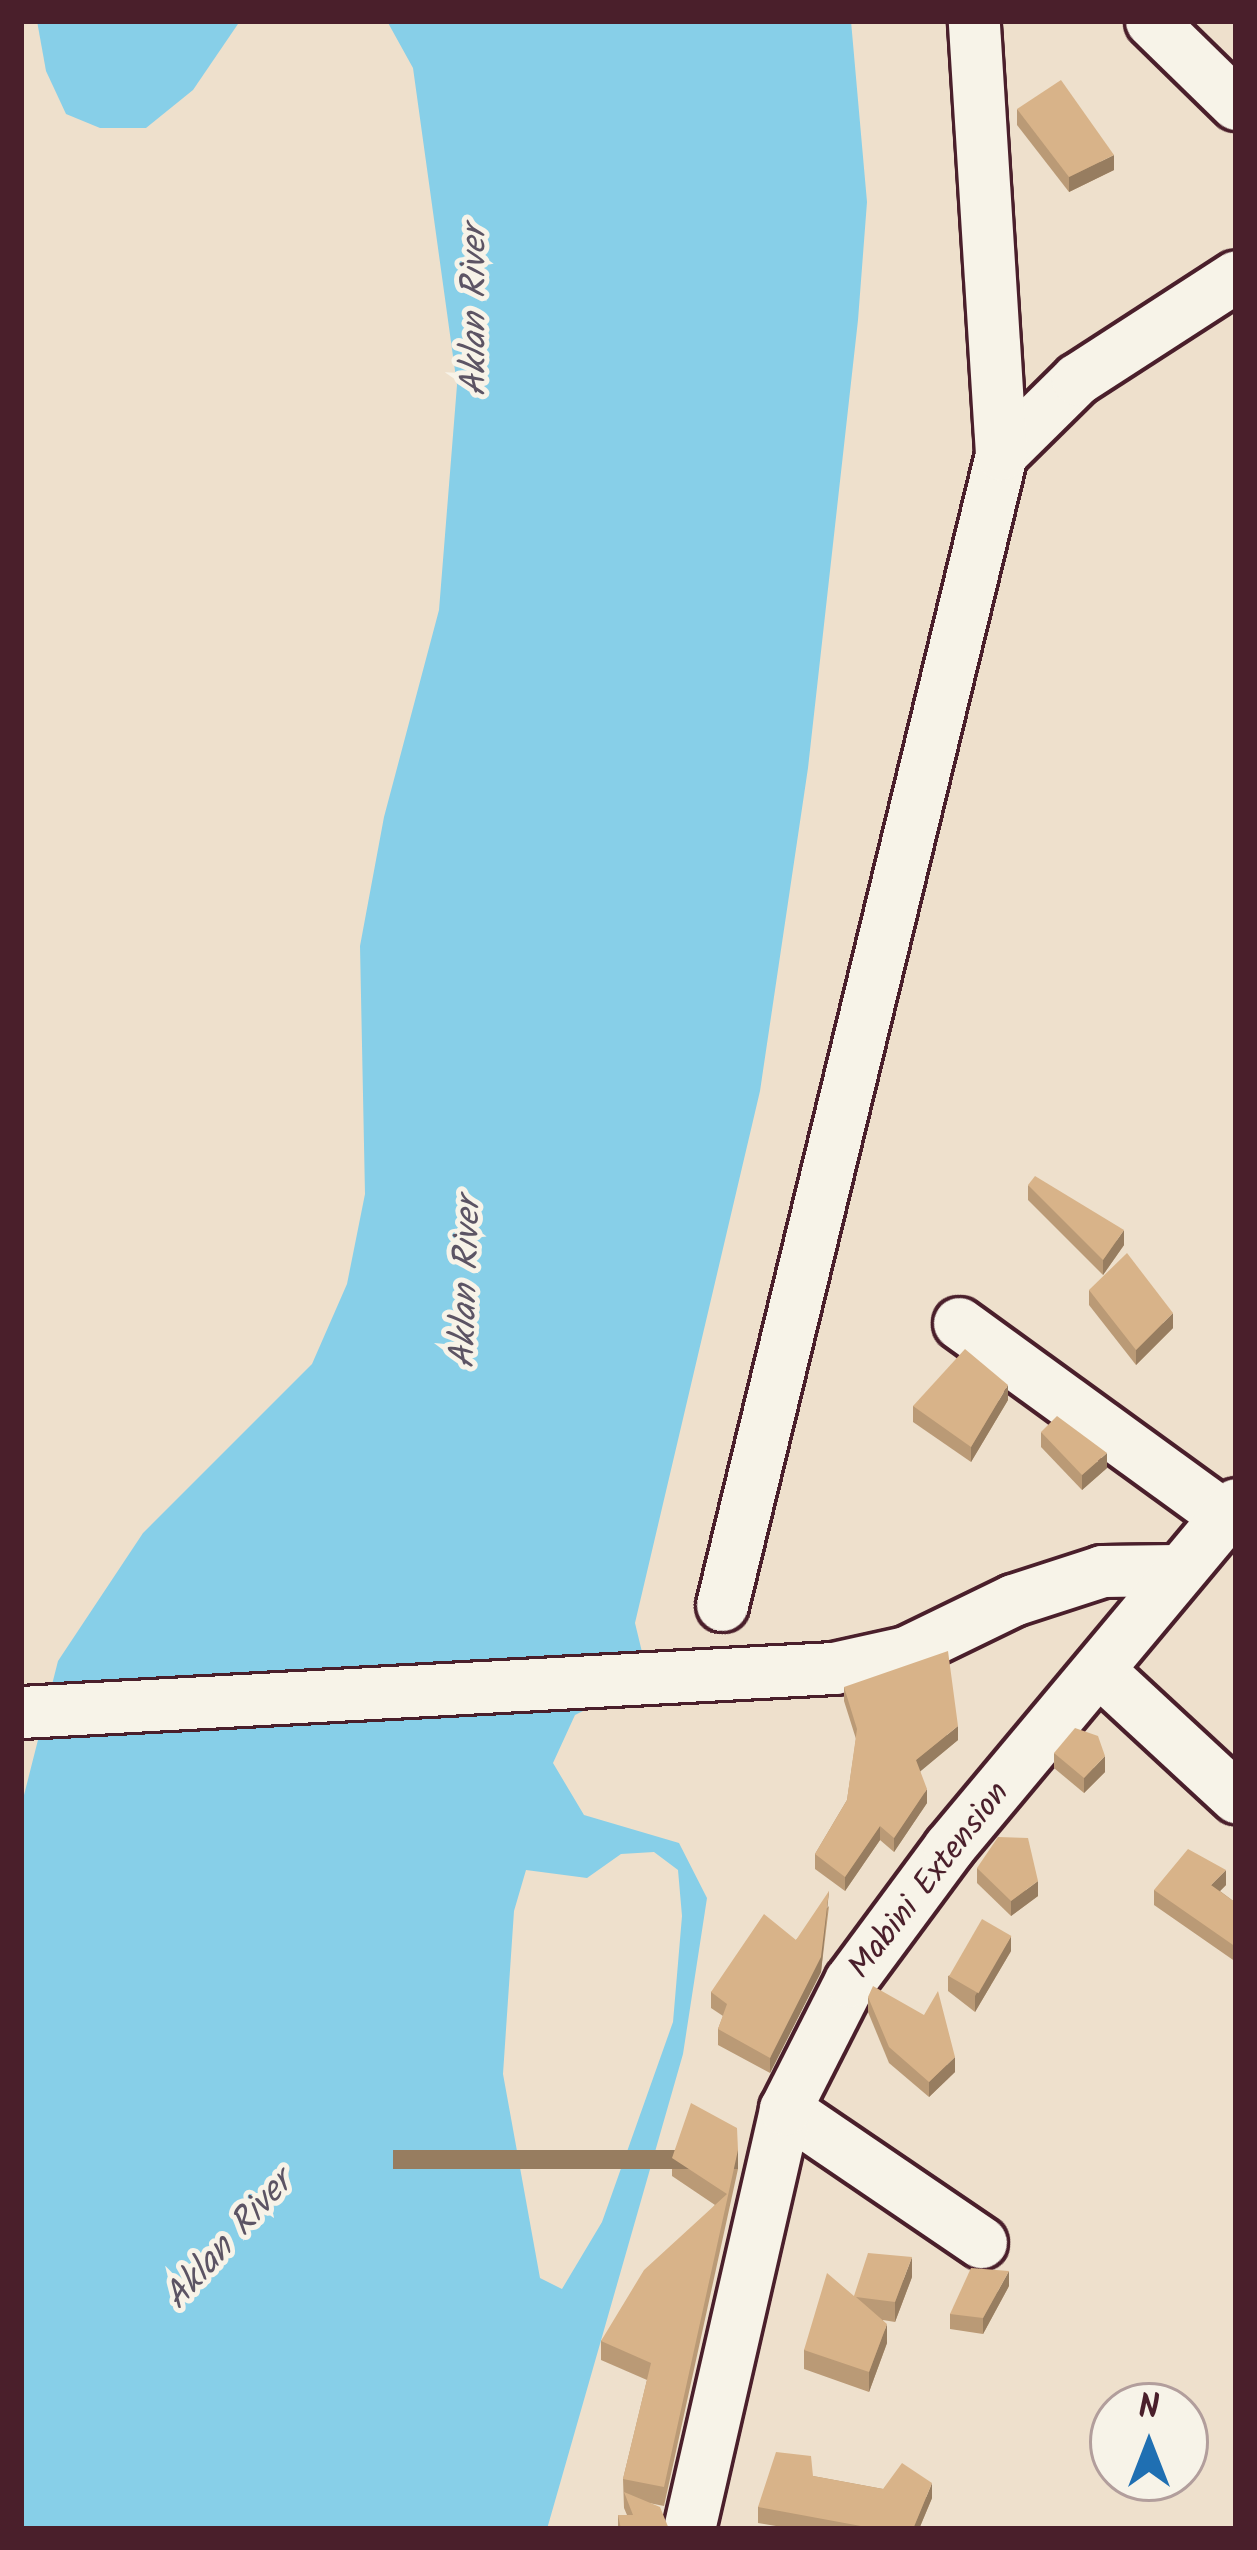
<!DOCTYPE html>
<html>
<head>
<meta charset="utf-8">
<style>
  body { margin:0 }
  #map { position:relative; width:1257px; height:2550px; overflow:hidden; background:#eee0cc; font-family:Kalam,sans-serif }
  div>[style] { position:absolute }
  .water>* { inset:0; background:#87cfe8 }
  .roads { filter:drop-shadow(3px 0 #4a1f2b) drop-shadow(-3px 0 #4a1f2b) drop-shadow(0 3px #4a1f2b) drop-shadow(0 -3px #4a1f2b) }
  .minor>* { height:51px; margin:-25.5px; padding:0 25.5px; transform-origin:25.5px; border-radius:25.5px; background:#f7f3e8 }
  .wall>* { inset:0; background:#ba9a76 }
  .shaded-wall>* { inset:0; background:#977d60; transform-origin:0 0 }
  .building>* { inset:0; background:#d8b389; transform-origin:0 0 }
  span { translate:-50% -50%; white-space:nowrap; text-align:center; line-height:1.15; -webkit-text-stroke:10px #f7f3e8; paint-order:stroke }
  .street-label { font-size:33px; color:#4a1f2b }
  .water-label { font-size:36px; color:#5c5464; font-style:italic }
  .frame { position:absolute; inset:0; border:24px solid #4a1f2b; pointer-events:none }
  .north { position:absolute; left:1089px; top:2382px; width:120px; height:120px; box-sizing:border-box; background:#f7f3e8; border:3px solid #b29e9c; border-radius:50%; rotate:0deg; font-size:33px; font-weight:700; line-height:48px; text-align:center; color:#4a1f2b }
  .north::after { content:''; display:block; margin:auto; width:42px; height:54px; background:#1f6fb2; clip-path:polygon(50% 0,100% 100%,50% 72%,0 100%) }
</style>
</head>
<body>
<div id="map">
  <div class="water">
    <i style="clip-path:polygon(37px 21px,240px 21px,193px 90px,146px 128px,100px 128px,66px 114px,46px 71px)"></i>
    <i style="clip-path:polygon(evenodd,387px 21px,851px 21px,867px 202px,858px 320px,808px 768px,760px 1091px,635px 1623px,642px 1652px,625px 1690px,575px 1715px,553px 1763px,584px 1815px,679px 1843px,707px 1898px,683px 2054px,547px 2529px,21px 2529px,21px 1807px,58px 1661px,143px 1533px,312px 1364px,347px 1284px,365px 1194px,360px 946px,384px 817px,439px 610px,457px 385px,413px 68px,387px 21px,654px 1852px,678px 1870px,682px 1916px,673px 2022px,602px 2222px,562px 2289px,540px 2278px,503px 2074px,514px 1911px,526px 1870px,587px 1878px,621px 1854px,654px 1852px)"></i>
  </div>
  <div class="roads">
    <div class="minor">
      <i style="left:1151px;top:21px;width:119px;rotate:44.3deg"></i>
      <i style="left:1001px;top:454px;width:107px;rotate:-44.6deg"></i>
      <i style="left:1077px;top:379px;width:189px;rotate:-32.9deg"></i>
      <i style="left:959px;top:1323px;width:330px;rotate:36deg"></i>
      <i style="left:722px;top:1605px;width:1184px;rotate:-76.37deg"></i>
      <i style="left:1001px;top:454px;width:434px;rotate:-93.6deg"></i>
      <i style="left:1102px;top:1673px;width:183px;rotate:42.8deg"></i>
      <i style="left:21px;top:1712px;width:814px;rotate:-3.1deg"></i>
      <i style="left:834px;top:1668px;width:74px;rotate:-12.5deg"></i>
      <i style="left:906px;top:1652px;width:119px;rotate:-25.9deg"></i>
      <i style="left:1013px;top:1600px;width:94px;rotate:-18deg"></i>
      <i style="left:1102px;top:1571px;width:75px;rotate:-0.8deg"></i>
      <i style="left:785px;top:2109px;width:237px;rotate:34.2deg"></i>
      <i style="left:689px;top:2529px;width:431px;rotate:-77.1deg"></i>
      <i style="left:785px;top:2109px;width:144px;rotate:-63.1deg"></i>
      <i style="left:850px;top:1981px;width:167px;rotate:-53.5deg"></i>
      <i style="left:949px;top:1847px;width:447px;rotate:-50.1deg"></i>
    </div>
  </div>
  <div class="wall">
    <i style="clip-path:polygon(1017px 109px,1114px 170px,1069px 192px,1017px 125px)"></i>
    <i style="clip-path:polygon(1028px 1185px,1124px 1245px,1103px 1275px,1028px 1200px)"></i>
    <i style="clip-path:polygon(1089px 1290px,1173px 1328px,1136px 1365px,1089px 1305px)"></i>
    <i style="clip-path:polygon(1008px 1400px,971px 1462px,913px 1422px,913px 1406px)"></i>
    <i style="clip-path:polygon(1041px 1432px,1107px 1468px,1082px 1490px,1041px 1447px)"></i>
    <i style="clip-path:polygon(844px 1687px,958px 1740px,920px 1771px,927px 1803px,894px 1852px,880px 1840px,845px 1891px,815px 1869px,815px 1854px,847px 1800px,856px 1739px,844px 1701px)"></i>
    <i style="clip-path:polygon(1054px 1753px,1105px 1772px,1084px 1793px,1054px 1768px)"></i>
    <i style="clip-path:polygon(977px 1868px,1038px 1896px,1011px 1916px,977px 1883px)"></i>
    <i style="clip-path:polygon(1226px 1885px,1220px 1891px,1236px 1903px,1236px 1962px,1154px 1905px,1154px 1890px)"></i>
    <i style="clip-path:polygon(829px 1906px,821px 1972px,770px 2073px,718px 2045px,718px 2029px,723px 2016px,711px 2008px,711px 1992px,796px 1940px)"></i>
    <i style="clip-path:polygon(1011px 1951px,975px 2012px,948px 1991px,948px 1976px)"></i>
    <i style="clip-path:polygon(868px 1997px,955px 2072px,929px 2097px,889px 2063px,868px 2012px)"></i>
    <i style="clip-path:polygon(672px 2158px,738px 2169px,664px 2506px,649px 2503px,669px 2529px,618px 2529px,618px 2515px,627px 2515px,624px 2508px,623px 2479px,647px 2380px,601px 2360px,601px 2341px,715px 2205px,672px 2176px)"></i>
    <i style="clip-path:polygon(912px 2277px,895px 2322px,883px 2320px,887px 2343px,869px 2392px,804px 2369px,804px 2350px,854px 2296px)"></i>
    <i style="clip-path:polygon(1009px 2286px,983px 2334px,950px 2329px,950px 2314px)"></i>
    <i style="clip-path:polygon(813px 2476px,932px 2498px,919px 2529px,794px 2529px,758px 2523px,758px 2507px)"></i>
  </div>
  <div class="shaded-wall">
    <i style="clip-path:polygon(1114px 155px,1114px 170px,1069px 192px,1069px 177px)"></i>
    <i style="clip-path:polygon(1124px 1230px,1124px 1245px,1103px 1275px,1103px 1260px)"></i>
    <i style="clip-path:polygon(1173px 1313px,1173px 1328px,1136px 1365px,1136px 1350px)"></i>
    <i style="clip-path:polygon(1008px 1385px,1008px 1400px,971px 1462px,971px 1447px)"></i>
    <i style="clip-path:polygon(1107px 1453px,1107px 1468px,1082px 1490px,1082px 1475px)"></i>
    <i style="clip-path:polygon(958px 1726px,958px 1740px,916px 1775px,916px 1760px)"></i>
    <i style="clip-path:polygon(1105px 1756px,1105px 1772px,1084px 1793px,1084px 1778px)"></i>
    <i style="clip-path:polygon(927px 1789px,927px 1803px,894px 1852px,894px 1838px)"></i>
    <i style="clip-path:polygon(880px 1826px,880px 1840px,845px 1891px,845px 1877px)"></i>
    <i style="clip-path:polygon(1226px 1870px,1226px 1885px,1211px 1900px,1211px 1885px)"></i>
    <i style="clip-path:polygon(1038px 1881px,1038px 1896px,1011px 1916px,1011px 1901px)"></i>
    <i style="clip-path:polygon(829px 1891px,821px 1972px,770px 2073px,770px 2058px)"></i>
    <i style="clip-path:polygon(1011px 1936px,1011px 1951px,975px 2012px,975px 1996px)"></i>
    <i style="clip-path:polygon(955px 2057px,955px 2072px,929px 2097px,929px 2082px)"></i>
    <i style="left:738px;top:2150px;width:19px;height:345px;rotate:90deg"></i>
    <i style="clip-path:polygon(912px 2257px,912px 2277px,895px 2322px,895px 2302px)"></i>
    <i style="clip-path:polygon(1009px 2271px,1009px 2286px,983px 2334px,983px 2318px)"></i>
    <i style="clip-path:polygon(887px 2324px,887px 2343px,869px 2392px,869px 2372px)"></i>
    <i style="clip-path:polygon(932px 2483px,932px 2498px,919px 2529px,913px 2529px)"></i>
  </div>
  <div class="building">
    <i style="clip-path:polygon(1061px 80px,1114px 155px,1069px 177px,1017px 109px)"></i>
    <i style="clip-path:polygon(1035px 1176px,1124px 1230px,1103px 1260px,1028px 1185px)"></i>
    <i style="clip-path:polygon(1127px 1253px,1173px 1313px,1136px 1350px,1089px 1290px)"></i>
    <i style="clip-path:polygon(965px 1349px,1008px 1385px,971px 1447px,913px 1406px)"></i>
    <i style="clip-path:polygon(1057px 1416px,1107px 1453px,1082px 1475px,1041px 1432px)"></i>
    <i style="clip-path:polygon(948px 1651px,958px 1726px,916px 1760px,927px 1789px,894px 1838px,880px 1826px,845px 1877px,815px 1854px,847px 1800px,857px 1729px,844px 1687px)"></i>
    <i style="clip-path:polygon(1075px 1728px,1098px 1736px,1105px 1756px,1084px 1778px,1054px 1753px)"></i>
    <i style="clip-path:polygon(998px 1837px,1028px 1838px,1038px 1881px,1011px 1901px,977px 1868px)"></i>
    <i style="clip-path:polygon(1188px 1849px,1226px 1870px,1211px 1885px,1236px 1903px,1236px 1947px,1154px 1890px)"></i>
    <i style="clip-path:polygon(829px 1891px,821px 1957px,770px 2058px,718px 2029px,727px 2004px,711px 1992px,764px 1914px,796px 1940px)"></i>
    <i style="left:982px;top:1919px;width:34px;height:66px;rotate:30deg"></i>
    <i style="clip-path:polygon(873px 1986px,924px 2015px,938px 1991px,955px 2057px,929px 2082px,889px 2047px,868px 1997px)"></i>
    <i style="clip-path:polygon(691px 2103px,737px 2128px,738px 2150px,664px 2487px,623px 2479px,651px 2363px,601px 2341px,644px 2270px,727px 2194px,672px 2158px)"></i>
    <i style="clip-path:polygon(868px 2253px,912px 2257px,895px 2302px,856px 2297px,887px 2324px,869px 2372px,804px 2350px,827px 2273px,854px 2296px)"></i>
    <i style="clip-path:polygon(971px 2268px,1009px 2271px,983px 2318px,950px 2314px)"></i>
    <i style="clip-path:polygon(776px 2452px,811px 2456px,813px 2476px,883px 2489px,902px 2463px,932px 2483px,913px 2529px,877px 2529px,758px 2507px)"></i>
    <i style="clip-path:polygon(624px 2492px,660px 2507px,669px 2529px,621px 2529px,618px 2515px,633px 2515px)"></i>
  </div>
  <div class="street-label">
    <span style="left:930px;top:1881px;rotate:-52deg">Mabini Extension</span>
  </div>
  <div class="water-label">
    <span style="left:476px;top:311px;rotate:-90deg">Aklan River</span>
    <span style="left:467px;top:1283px;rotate:-88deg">Aklan River</span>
    <span style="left:229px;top:2241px;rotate:-48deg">Aklan River</span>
  </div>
  <div class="frame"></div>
  <div class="north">N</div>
</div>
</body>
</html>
